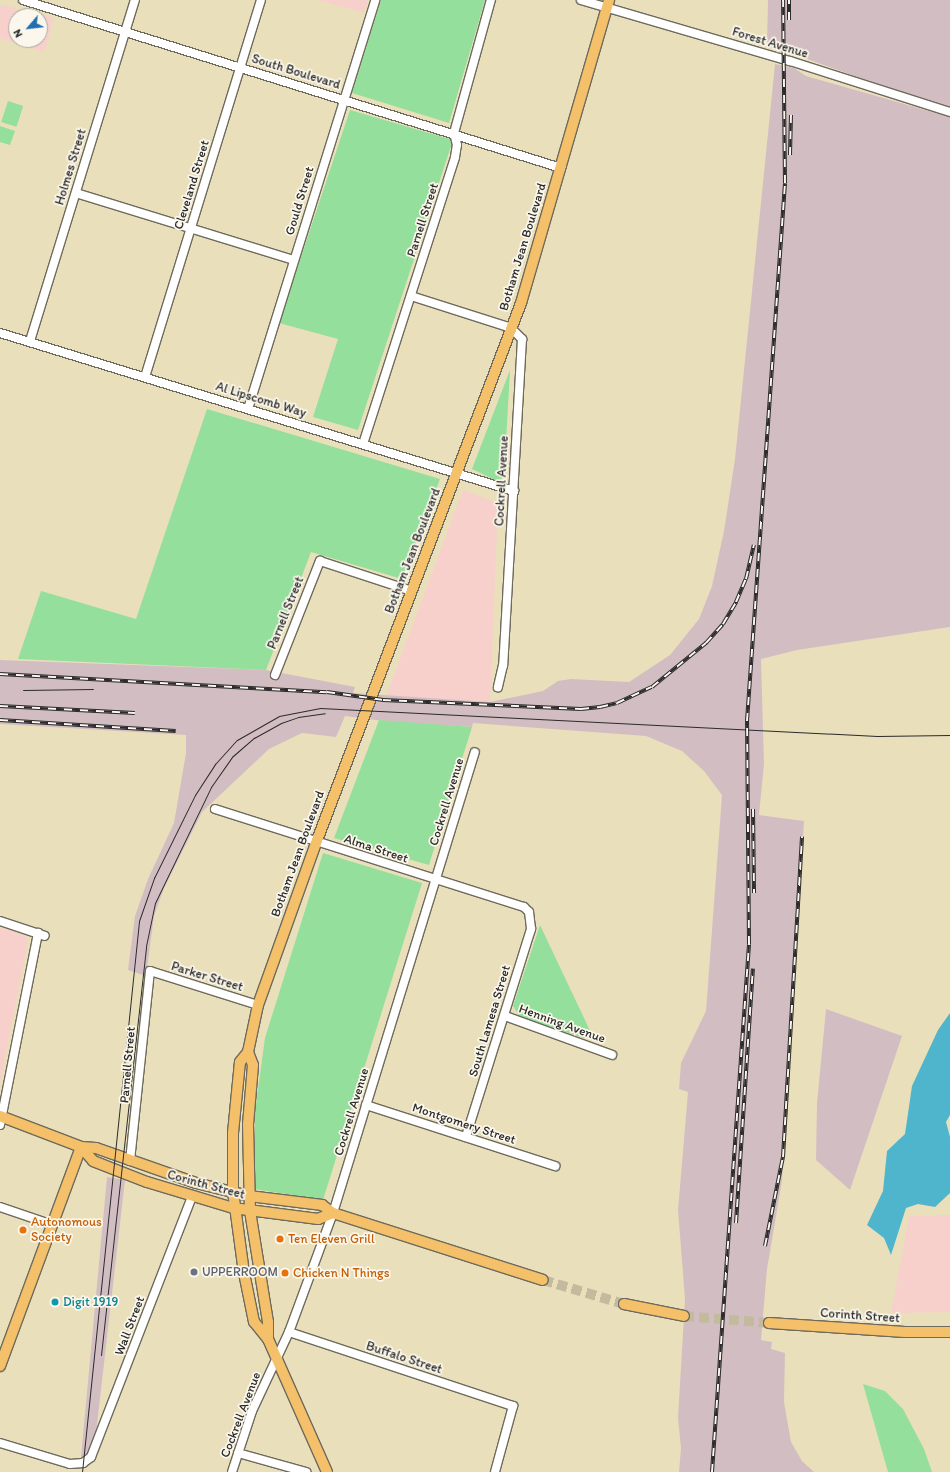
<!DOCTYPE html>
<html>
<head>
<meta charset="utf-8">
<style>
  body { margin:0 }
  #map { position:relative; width:950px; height:1472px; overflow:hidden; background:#eadfbb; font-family:Itim,sans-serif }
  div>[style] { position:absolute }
  .built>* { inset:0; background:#f7d0cb }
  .industrial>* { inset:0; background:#d2bec2 }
  .green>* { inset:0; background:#94df9b; transform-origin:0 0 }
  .water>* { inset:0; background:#4eb5cc }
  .major-tunnel>* { height:10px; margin-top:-5px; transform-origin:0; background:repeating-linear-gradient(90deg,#c4bb9e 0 10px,transparent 0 15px) }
  .roads { filter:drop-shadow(1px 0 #6e6a5d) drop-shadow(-1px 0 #6e6a5d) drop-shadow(0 1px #6e6a5d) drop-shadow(0 -1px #6e6a5d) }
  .minor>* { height:8px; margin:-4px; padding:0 4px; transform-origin:4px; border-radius:4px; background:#fff }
  .major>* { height:10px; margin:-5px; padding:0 5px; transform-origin:5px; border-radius:5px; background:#f4c16a }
  .tram>* { height:1px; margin:-0.5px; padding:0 0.5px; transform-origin:0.5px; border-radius:0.5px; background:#2b2b2b }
  .rail>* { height:4px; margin-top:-2px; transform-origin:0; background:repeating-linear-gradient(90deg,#fbf7ec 0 8px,#2b2b2b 0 16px); box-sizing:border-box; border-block:1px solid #2b2b2b }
  .dots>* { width:11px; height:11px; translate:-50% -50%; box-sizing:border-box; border:2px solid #fbf7ec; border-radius:50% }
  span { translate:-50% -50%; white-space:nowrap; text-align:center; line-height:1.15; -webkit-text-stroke:3.5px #fbf7ec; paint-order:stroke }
  .street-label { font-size:13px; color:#2b2b2b }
  .food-label { font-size:13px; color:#c56008 }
  .left { translate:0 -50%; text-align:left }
  .worship-label { font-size:13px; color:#5b616d }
  .culture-label { font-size:13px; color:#0d838f }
  .north { position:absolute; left:8px; top:8px; width:40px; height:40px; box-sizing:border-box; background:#fbf7ec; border:1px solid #a8a59f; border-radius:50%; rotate:242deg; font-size:11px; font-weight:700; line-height:16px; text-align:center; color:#2b2b2b }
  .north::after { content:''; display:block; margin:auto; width:14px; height:18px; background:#1f6fb2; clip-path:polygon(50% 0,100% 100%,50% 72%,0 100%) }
</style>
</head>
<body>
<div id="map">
  <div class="built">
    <i style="clip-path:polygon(318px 0,368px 0,364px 13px)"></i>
    <i style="clip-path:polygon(evenodd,3px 5px,54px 18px,44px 52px,0 38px,0 6px,3px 5px,16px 16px,40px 16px,40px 40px,16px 40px,16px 16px)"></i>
    <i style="clip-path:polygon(463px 490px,498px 503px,490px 702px,386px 697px)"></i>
    <i style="clip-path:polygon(0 927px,26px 936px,28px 941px,0 1084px)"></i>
    <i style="clip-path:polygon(950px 1215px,950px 1312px,891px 1313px,909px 1216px)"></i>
  </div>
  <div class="industrial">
    <i style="clip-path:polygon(768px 0,950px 0,950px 110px,810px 60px,767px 42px)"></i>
    <i style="clip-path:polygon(775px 64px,794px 68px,806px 76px,950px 117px,950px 627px,797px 650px,761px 659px,764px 764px,759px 815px,804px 821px,782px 1181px,767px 1269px,761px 1340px,772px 1342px,771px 1349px,785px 1353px,784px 1402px,791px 1442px,802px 1461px,814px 1472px,679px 1472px,681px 1448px,678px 1418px,685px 1299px,678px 1210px,688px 1092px,679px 1089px,681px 1063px,706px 1011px,722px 795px,704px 771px,682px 751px,646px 736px,473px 723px,472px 727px,391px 722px,345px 716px,336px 737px,302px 733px,269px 749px,202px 812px,164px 888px,154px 916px,146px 976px,128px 970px,135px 916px,148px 879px,174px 823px,186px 753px,186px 735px,0 724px,0 660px,266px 670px,355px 687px,353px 693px,490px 702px,543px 691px,558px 681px,571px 679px,629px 682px,670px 655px,699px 619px,712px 586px,724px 531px,735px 459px)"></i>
    <i style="clip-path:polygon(826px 1009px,902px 1036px,850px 1190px,816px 1160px,817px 1103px)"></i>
    <i style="clip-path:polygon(107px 1177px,125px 1180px,94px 1451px,81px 1457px)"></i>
  </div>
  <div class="green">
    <i style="clip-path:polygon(381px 0,485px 0,449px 123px,352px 93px)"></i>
    <i style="left:8px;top:101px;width:16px;height:22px;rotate:18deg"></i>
    <i style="clip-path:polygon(350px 110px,453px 140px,358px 430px,313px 417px,338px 339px,279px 323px)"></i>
    <i style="clip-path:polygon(0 126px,15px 131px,10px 145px,0 142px)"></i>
    <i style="clip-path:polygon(510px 370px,504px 477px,500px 480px,495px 480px,472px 469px)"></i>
    <i style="clip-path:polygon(207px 409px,440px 479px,402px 579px,311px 552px,266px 670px,18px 659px,41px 591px,136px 619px)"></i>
    <i style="clip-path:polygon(379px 720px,472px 727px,429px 865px,334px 838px)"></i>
    <i style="clip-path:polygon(323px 853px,422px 883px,323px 1200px,254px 1189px,255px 1111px,265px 1038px)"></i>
    <i style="clip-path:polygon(540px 925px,593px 1037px,584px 1038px,520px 1017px,513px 1006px)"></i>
    <i style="clip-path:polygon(863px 1384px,885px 1391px,903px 1409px,924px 1449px,932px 1472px,888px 1472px)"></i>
  </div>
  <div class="water">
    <i style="clip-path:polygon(950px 1013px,950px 1115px,946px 1122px,950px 1137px,950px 1193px,935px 1207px,918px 1204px,906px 1208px,891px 1255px,884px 1238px,867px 1225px,883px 1191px,887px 1151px,905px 1134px,912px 1086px,938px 1030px)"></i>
  </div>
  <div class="major-tunnel">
    <i style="left:543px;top:1280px;width:84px;rotate:16.5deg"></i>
    <i style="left:684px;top:1316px;width:85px;rotate:4.7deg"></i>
  </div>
  <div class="roads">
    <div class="minor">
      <i style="left:23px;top:0;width:564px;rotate:17.34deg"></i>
      <i style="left:581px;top:0;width:218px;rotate:16.3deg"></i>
      <i style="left:790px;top:61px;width:168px;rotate:17.7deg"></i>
      <i style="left:76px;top:193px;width:228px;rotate:17.1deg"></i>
      <i style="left:411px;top:296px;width:105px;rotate:17.7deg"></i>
      <i style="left:511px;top:328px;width:16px;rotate:45deg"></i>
      <i style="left:522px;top:339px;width:327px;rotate:93.3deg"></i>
      <i style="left:503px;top:665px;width:23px;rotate:103deg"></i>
      <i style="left:0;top:333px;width:538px;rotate:17.09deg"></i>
      <i style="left:30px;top:341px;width:357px;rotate:-72.9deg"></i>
      <i style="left:145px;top:377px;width:394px;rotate:-72.9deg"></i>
      <i style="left:248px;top:409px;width:428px;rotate:-72.7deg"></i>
      <i style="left:363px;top:444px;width:301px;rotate:-72.2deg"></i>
      <i style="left:455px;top:157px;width:12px;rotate:-81deg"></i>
      <i style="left:457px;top:145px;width:12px;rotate:-104deg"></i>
      <i style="left:454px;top:133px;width:138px;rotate:-74.5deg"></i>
      <i style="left:275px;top:675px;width:123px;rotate:-68.5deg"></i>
      <i style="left:320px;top:561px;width:97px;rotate:18.1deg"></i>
      <i style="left:215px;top:809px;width:324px;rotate:17.6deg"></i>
      <i style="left:524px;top:907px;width:7px;rotate:45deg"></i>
      <i style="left:529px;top:912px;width:17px;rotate:83deg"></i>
      <i style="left:531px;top:929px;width:218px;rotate:107.4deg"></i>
      <i style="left:0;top:921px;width:47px;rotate:18.4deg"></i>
      <i style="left:505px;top:1016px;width:114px;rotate:20deg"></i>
      <i style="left:366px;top:1105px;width:199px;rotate:17.9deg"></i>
      <i style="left:0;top:1125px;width:196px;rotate:-78.8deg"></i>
      <i style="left:130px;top:1161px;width:191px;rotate:-84deg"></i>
      <i style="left:150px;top:971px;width:113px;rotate:17.5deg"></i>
      <i style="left:0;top:1207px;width:56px;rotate:18.8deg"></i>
      <i style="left:289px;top:1332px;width:236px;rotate:18.3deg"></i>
      <i style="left:513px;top:1406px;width:68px;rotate:105.3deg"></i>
      <i style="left:0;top:1443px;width:73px;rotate:16.7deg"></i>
      <i style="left:70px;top:1464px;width:13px;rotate:-4deg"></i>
      <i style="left:83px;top:1463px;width:10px;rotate:-37deg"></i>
      <i style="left:91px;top:1457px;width:279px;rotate:-68.8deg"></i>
      <i style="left:238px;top:1453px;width:71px;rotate:15.6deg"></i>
      <i style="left:232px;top:1472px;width:64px;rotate:-71.8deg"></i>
      <i style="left:252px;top:1411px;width:87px;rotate:-64.9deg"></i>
      <i style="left:289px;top:1332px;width:127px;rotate:-69.7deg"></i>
      <i style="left:333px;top:1213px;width:482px;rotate:-72.9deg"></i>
    </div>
    <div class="major">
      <i style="left:248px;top:1052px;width:14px;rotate:69deg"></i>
      <i style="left:253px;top:1065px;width:59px;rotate:94.8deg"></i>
      <i style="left:248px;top:1124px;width:87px;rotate:88.7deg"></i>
      <i style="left:250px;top:1211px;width:112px;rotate:80.8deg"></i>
      <i style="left:268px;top:1322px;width:17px;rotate:90deg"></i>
      <i style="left:0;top:1116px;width:87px;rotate:20.9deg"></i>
      <i style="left:81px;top:1147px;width:15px;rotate:4deg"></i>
      <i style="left:96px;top:1148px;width:106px;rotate:19.3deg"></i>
      <i style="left:196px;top:1183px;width:55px;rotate:13.8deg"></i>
      <i style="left:249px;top:1196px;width:74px;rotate:7deg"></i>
      <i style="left:322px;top:1205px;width:14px;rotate:36deg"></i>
      <i style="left:333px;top:1213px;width:220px;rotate:17.7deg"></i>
      <i style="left:81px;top:1147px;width:18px;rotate:49deg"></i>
      <i style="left:93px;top:1161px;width:58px;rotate:21.3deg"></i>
      <i style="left:147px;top:1182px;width:90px;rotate:16.8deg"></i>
      <i style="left:233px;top:1208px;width:86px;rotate:7.4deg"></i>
      <i style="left:318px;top:1219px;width:16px;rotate:-22deg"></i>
      <i style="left:624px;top:1304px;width:61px;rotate:11.3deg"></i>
      <i style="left:769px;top:1323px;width:136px;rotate:3.8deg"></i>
      <i style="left:905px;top:1332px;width:45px"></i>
      <i style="left:0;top:1366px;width:233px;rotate:-69.7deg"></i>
      <i style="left:327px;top:1472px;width:145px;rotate:-113.9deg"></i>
      <i style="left:268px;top:1339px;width:22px;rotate:-129deg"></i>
      <i style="left:254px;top:1322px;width:50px;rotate:-101.5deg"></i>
      <i style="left:244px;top:1273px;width:82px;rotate:-97.7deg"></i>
      <i style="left:233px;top:1192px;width:59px;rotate:-90deg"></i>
      <i style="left:233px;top:1133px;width:71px;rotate:-84.4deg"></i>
      <i style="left:240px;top:1062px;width:13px;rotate:-51deg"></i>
      <i style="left:248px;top:1052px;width:48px;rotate:-78deg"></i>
      <i style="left:258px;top:1005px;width:172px;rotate:-70.3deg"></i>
      <i style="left:316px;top:843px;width:578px;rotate:-69.21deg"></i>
      <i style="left:521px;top:303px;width:316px;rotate:-73.8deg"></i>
    </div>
  </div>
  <div class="tram">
    <i style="left:23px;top:690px;width:70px;rotate:-0.8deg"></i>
    <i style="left:101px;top:1355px;width:411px;rotate:-83.7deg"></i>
    <i style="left:146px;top:946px;width:44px;rotate:-78.2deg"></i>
    <i style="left:155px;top:903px;width:129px;rotate:-64.2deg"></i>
    <i style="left:211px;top:787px;width:38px;rotate:-55deg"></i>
    <i style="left:233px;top:756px;width:28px;rotate:-41deg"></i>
    <i style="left:254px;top:738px;width:31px;rotate:-29deg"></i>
    <i style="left:281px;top:723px;width:18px;rotate:-19deg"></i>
    <i style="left:298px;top:717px;width:27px;rotate:-8deg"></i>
    <i style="left:82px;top:1472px;width:554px;rotate:-84.09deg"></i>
    <i style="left:139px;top:921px;width:46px;rotate:-70.8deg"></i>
    <i style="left:154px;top:878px;width:93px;rotate:-63.7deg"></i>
    <i style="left:195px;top:795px;width:38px;rotate:-57deg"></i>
    <i style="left:216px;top:763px;width:31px;rotate:-48deg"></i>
    <i style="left:237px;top:740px;width:48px;rotate:-29.7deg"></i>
    <i style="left:279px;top:716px;width:42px;rotate:-11deg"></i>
    <i style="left:320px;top:708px;width:558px;rotate:2.88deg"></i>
    <i style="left:877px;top:736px;width:73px;rotate:-0.8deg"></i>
  </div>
  <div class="rail">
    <i style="left:789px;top:20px;width:20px;rotate:-90deg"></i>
    <i style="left:790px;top:155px;width:40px;rotate:-88.6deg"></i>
    <i style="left:0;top:674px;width:327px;rotate:3.2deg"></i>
    <i style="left:327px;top:692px;width:57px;rotate:8.1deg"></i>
    <i style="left:383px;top:700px;width:198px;rotate:2.6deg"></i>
    <i style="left:581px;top:709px;width:19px;rotate:-6deg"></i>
    <i style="left:600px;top:707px;width:17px;rotate:-13deg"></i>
    <i style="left:617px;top:703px;width:38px;rotate:-25deg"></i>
    <i style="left:652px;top:687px;width:70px;rotate:-39.2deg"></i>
    <i style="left:706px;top:643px;width:25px;rotate:-48deg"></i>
    <i style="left:723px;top:624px;width:26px;rotate:-59deg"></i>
    <i style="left:736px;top:602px;width:25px;rotate:-67deg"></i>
    <i style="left:746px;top:579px;width:35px;rotate:-77deg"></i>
    <i style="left:0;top:706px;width:135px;rotate:3deg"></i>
    <i style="left:0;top:720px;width:176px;rotate:3.6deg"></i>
    <i style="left:753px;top:809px;width:84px;rotate:89.3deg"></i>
    <i style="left:736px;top:1223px;width:255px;rotate:-86.2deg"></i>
    <i style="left:765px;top:1246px;width:91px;rotate:-78.6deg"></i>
    <i style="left:783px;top:1157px;width:321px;rotate:-86.6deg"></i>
    <i style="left:712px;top:1472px;width:529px;rotate:-85.99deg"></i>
    <i style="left:749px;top:944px;width:223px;rotate:-90.5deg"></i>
    <i style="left:747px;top:721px;width:539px;rotate:-85.96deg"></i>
    <i style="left:785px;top:183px;width:183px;rotate:-90.6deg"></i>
  </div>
  <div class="dots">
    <i style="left:23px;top:1230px;background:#e8710a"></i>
    <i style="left:280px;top:1239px;background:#e8710a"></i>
    <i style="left:194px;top:1272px;background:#6b7280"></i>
    <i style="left:285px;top:1273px;background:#e8710a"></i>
    <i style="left:55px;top:1302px;background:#0f9aa8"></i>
  </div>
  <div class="street-label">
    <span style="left:770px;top:43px;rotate:17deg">Forest Avenue</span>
    <span style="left:296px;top:72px;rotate:17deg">South Boulevard</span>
    <span style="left:71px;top:167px;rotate:-73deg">Holmes Street</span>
    <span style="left:192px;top:185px;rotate:-73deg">Cleveland Street</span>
    <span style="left:300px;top:201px;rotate:-73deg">Gould Street</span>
    <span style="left:423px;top:220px;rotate:-72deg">Parnell Street</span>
    <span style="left:523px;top:247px;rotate:-73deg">Botham Jean Boulevard</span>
    <span style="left:261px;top:400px;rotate:17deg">Al Lipscomb Way</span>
    <span style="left:502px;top:481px;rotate:-87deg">Cockrell Avenue</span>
    <span style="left:413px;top:551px;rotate:-69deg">Botham Jean Boulevard</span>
    <span style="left:286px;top:613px;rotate:-68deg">Parnell Street</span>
    <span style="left:447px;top:802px;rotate:-73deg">Cockrell Avenue</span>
    <span style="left:376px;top:849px;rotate:18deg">Alma Street</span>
    <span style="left:298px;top:854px;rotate:-70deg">Botham Jean Boulevard</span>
    <span style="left:207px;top:977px;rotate:17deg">Parker Street</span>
    <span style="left:490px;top:1021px;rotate:-73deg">South Lamesa Street</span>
    <span style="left:562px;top:1024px;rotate:20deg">Henning Avenue</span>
    <span style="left:128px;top:1065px;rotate:-85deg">Parnell Street</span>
    <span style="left:352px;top:1112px;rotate:-73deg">Cockrell Avenue</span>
    <span style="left:464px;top:1124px;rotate:18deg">Montgomery Street</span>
    <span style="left:206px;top:1185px;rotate:15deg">Corinth Street</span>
    <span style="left:860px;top:1316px;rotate:4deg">Corinth Street</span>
    <span style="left:130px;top:1326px;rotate:-69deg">Wall Street</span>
    <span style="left:404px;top:1358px;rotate:18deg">Buffalo Street</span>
    <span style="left:241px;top:1415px;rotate:-69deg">Cockrell Avenue</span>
  </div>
  <div class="food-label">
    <span class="left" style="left:31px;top:1230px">Autonomous<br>Society</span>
    <span class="left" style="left:288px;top:1239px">Ten Eleven Grill</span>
    <span class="left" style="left:293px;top:1273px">Chicken N Things</span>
  </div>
  <div class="worship-label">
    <span class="left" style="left:202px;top:1272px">UPPERROOM</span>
  </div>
  <div class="culture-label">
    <span class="left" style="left:63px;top:1302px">Digit 1919</span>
  </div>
  <div class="north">N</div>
</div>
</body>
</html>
